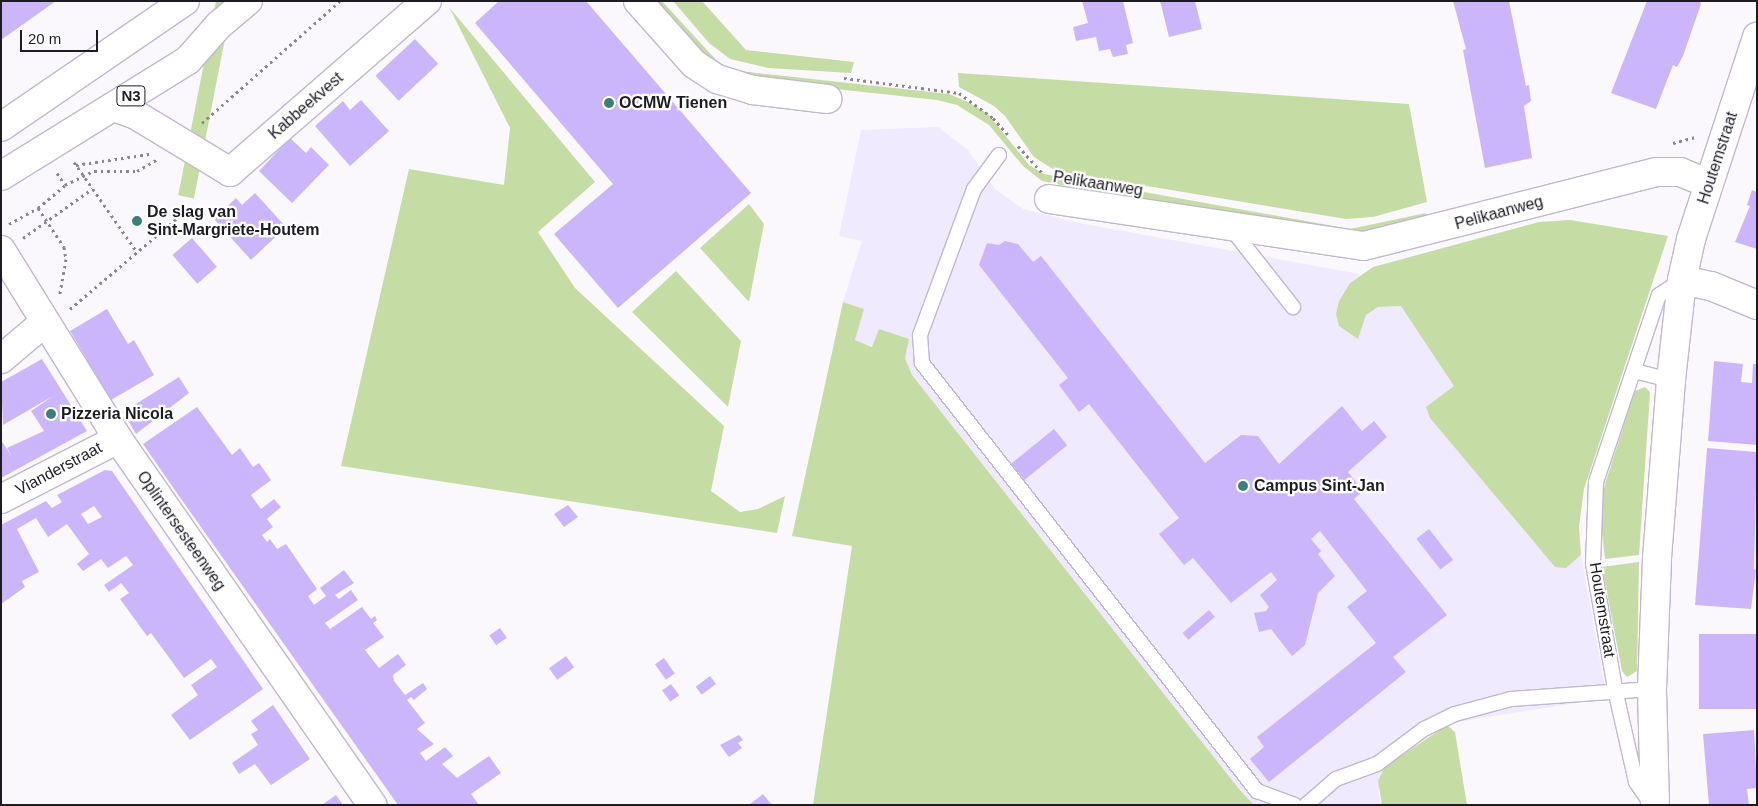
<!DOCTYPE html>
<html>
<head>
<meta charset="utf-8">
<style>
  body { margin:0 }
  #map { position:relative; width:1758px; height:806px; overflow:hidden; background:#faf8fd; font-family:Helvetica,sans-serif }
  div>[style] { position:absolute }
  .built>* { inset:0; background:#efeafd }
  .green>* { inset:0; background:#c5dda5; transform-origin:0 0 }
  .building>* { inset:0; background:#ccb6fb; transform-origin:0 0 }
  .path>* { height:3px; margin-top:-1.5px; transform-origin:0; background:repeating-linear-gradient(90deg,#89878d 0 2.5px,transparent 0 6.5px) }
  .roads { filter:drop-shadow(1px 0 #bfb8d0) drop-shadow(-1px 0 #bfb8d0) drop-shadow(0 1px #bfb8d0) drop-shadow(0 -1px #bfb8d0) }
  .lane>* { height:14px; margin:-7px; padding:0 7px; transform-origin:7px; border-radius:7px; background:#fff }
  .street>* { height:28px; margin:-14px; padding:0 14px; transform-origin:14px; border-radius:14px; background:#fff }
  .secondary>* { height:28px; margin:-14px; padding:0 14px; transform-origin:14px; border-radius:14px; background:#fff }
  .primary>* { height:28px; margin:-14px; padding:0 14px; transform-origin:14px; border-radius:14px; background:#fff }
  .dots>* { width:14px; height:14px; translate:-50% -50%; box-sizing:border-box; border:2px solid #fff; border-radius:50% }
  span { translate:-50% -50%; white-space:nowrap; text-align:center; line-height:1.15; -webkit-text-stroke:4.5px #fff; paint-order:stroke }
  .shield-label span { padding:1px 4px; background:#fff; border:1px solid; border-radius:4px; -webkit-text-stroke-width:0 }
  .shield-label { font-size:15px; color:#1d1b23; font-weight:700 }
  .poi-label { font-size:16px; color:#1d1b23; font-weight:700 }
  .left { translate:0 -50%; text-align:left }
  .street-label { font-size:16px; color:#1d1b23 }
  .frame { position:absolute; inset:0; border:2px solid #1d1b23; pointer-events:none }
  .scale { position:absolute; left:20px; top:30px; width:78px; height:22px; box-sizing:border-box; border:2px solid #1d1b23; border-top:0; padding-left:6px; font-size:15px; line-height:18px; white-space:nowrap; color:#1d1b23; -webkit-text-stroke:4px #fff; paint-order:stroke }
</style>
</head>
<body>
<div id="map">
  <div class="built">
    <i style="clip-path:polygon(938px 127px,968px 150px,995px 189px,1023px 209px,1084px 224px,1360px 274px,1350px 283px,1366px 315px,1378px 307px,1401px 306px,1455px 386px,1427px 407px,1566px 568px,1581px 555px,1607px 698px,1445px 724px,1385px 767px,1378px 792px,1382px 805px,1254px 805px,1239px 789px,912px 375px,905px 358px,855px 340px,864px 309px,843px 302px,862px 241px,839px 236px,861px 130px)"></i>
  </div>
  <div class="green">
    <i style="left:216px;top:1px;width:16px;height:198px;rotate:11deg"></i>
    <i style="clip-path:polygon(654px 1px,662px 1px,718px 62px,731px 70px,949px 94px,968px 102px,988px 114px,1029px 165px,1044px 174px,1350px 229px,1426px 213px,1426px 222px,1363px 235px,1129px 199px,1042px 181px,1023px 166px,989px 125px,957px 105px,937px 100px,771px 82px,715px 68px)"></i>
    <i style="clip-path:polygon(673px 1px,702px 1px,746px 50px,854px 62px,851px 73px,768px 68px,730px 59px,709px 43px)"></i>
    <i style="clip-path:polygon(449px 7px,595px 182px,538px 232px,575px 288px,724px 426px,711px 491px,740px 512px,758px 509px,785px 496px,777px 533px,341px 466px,409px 169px,504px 185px,510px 128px)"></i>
    <i style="clip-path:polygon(958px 73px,1409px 104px,1427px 202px,1373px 217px,1346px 219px,1056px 171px,1034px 157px,1005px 116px,994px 106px,959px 87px)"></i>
    <i style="clip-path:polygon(749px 204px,764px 224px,749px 302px,700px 248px)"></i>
    <i style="clip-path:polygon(1570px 220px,1668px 236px,1584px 489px,1579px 527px,1581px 555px,1566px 568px,1555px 567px,1430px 418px,1426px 407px,1454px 386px,1401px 306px,1378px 307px,1366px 315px,1358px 339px,1339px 326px,1336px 314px,1339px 301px,1350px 283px,1373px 267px,1539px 222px)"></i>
    <i style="clip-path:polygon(676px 271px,741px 341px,728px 407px,632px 312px)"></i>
    <i style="clip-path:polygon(843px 302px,864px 309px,855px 340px,872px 347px,879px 329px,909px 339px,905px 358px,912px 375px,1239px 789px,1254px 805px,813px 805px,852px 546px,792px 536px)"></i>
    <i style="clip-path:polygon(1645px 387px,1650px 392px,1639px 555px,1605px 559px,1599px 510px,1605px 484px,1635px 391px)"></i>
    <i style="clip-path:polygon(1639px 562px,1637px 671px,1627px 677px,1622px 671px,1602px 567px)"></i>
    <i style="clip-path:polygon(1447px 725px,1455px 732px,1467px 805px,1382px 805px,1378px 781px,1385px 767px)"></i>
  </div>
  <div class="building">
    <i style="clip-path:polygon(1px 1px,56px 1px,1px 40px)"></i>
    <i style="clip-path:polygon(499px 1px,586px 1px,751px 193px,618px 308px,554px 234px,613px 184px,475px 23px)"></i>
    <i style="clip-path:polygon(1082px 1px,1123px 1px,1133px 43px,1126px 45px,1128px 54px,1113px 57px,1110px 49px,1099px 51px,1096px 37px,1076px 41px,1073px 27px,1088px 23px)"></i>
    <i style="clip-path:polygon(1160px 1px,1195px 1px,1202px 29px,1169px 37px)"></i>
    <i style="clip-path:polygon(1453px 1px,1509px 1px,1526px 86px,1529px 85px,1531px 101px,1524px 106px,1532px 158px,1485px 168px,1463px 50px,1466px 49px)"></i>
    <i style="clip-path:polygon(1647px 1px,1700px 1px,1701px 4px,1683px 56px,1677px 67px,1673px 65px,1656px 109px,1611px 93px)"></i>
    <i style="left:415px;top:39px;width:34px;height:54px;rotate:47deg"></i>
    <i style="clip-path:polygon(361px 100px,389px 131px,350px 166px,315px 126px,343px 101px,350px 110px)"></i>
    <i style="clip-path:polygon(290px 138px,306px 153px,311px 147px,329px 165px,292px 203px,259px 171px)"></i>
    <i style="clip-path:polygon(1752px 190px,1757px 192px,1757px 249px,1735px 242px,1750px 206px,1747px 205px)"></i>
    <i style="clip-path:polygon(255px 193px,286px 227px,251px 260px,214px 219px,236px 198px,242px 205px)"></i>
    <i style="left:192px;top:238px;width:38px;height:26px;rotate:49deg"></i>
    <i style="clip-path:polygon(1005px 241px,1018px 244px,1033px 262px,1041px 256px,1205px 463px,1241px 435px,1258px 436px,1279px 464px,1342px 406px,1362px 431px,1374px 421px,1387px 437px,1348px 472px,1363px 491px,1354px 499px,1447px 615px,1393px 657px,1406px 672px,1269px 782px,1250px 759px,1264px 747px,1257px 737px,1376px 643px,1347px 607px,1367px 591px,1320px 531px,1311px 539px,1321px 551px,1318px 554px,1335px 576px,1318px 593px,1305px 645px,1292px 656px,1271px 629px,1259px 632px,1254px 613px,1266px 611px,1269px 607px,1260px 595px,1277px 580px,1271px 572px,1231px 603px,1193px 558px,1184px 565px,1159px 534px,1179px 518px,1089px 404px,1079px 412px,1059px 385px,1068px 378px,979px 265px,987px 243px,999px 245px)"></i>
    <i style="clip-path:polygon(107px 309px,128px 344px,134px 340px,154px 375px,111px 400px,70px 331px)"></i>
    <i style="clip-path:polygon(42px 359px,87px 431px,1px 478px,1px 440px,12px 457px,7px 448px,44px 431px,31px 411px,53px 396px,3px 425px,1px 382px)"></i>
    <i style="clip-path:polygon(1714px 361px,1743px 364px,1741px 382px,1752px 383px,1753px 364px,1757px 364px,1757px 445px,1708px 441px)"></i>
    <i style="clip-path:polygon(179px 377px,189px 393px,136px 434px,123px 412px)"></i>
    <i style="clip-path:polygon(197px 407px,232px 455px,240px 448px,253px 467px,259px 463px,271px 480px,251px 495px,261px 509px,274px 499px,281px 507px,267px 519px,273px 527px,262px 535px,267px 542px,270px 539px,277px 549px,286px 544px,317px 589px,308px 596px,314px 605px,326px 596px,320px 588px,344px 570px,354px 583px,335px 595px,339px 599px,351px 590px,358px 600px,325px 623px,330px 629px,362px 607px,371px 619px,375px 616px,377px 620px,373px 623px,384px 637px,365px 650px,379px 668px,398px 654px,406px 665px,393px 675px,394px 681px,405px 695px,423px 683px,427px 689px,414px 700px,411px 697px,407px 700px,425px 723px,417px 729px,434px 744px,420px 753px,426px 761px,445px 747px,453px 756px,442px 764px,457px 778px,489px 756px,501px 773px,471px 794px,479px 805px,398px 805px,179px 496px,143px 444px)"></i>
    <i style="left:1054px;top:429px;width:21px;height:55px;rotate:51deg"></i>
    <i style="clip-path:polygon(1707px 448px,1757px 452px,1754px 569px,1756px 570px,1751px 609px,1695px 605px)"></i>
    <i style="clip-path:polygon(evenodd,105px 470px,112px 471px,263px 689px,190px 740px,171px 715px,198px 695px,191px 685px,217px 667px,211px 659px,184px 678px,151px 633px,147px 636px,120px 599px,129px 593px,121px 583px,109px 592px,104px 585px,133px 565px,126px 556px,108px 568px,101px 559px,83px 571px,77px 564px,89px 554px,67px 524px,48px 537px,36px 518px,17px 529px,39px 572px,22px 581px,25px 587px,1px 604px,1px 525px,46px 501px,52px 508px,62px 502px,57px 495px,105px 470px,94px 506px,102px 517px,88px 524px,81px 514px,94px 506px)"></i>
    <i style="clip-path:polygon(568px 505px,578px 517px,564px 527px,554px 514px)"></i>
    <i style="left:1429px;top:529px;width:39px;height:16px;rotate:52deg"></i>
    <i style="left:1209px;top:610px;width:9px;height:35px;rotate:49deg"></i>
    <i style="left:500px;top:628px;width:12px;height:13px;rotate:55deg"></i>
    <i style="left:1757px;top:634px;width:75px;height:58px;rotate:90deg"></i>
    <i style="left:566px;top:656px;width:14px;height:21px;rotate:54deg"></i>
    <i style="left:664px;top:658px;width:19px;height:11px;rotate:55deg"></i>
    <i style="left:710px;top:676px;width:10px;height:18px;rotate:53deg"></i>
    <i style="left:671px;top:684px;width:14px;height:11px;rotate:54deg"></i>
    <i style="clip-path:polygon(273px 705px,310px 759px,271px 785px,255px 764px,239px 774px,232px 763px,258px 745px,251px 734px,258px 730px,251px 721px)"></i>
    <i style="clip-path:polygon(1754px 730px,1757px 788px,1747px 789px,1749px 805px,1709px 805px,1703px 734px)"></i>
    <i style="clip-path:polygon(739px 735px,743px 740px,738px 743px,742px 748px,729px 757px,720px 745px)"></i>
    <i style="clip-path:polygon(763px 794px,772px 805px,749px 805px)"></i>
    <i style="clip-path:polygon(336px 795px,343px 805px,322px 805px)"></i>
  </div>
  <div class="path">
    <i style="left:844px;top:78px;width:116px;rotate:7.4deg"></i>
    <i style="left:959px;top:93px;width:42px;rotate:36.3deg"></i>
    <i style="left:993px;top:118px;width:25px;rotate:48deg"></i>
    <i style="left:202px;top:123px;width:184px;rotate:-41.5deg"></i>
    <i style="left:1673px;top:143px;width:24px;rotate:-15deg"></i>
    <i style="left:1018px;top:146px;width:36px;rotate:48deg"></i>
    <i style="left:74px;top:162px;width:110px;rotate:55deg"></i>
    <i style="left:76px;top:165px;width:74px;rotate:-8.6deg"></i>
    <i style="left:57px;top:173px;width:14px;rotate:56deg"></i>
    <i style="left:38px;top:208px;width:47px;rotate:56.3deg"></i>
    <i style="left:64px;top:247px;width:12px;rotate:81deg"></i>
    <i style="left:66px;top:259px;width:35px;rotate:100deg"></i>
    <i style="left:9px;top:224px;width:33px;rotate:-29deg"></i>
    <i style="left:38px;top:208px;width:35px;rotate:-40deg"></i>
    <i style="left:65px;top:185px;width:32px;rotate:-26deg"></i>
    <i style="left:94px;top:171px;width:43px"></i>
    <i style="left:137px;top:171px;width:24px;rotate:-30deg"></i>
    <i style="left:23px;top:238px;width:85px;rotate:-35.4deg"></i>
    <i style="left:70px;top:309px;width:139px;rotate:-40.3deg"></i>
  </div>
  <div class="roads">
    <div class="lane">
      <i style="left:999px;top:155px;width:42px;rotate:126.3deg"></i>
      <i style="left:974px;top:189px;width:156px;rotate:110.3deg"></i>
      <i style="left:920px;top:335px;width:28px;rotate:86deg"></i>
      <i style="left:922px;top:363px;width:544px;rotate:51.95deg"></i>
      <i style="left:1257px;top:791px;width:40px;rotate:20.2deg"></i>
      <i style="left:1230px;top:227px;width:102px;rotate:51.8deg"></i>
      <i style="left:1634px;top:371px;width:38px;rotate:14deg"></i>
      <i style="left:1306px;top:805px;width:40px;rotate:-41deg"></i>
      <i style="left:1336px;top:779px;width:44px;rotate:-20.1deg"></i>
      <i style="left:1377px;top:764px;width:59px;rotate:-36.7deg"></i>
      <i style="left:1424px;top:729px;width:34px;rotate:-26deg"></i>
      <i style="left:1455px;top:714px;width:58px;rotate:-15deg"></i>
      <i style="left:1511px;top:699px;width:141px;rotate:-4.1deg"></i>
      <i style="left:1652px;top:805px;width:28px;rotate:-125deg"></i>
      <i style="left:1636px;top:782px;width:90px;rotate:-102.8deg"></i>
      <i style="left:1616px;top:694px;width:132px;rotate:-100deg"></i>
      <i style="left:1593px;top:564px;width:82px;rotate:-87.9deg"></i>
      <i style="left:1596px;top:482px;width:197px;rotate:-71.4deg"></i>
      <i style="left:1659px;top:295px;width:27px;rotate:-33deg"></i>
    </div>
    <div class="street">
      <i style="left:638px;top:1px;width:84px;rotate:48.4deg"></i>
      <i style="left:694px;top:64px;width:27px;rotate:33deg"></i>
      <i style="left:717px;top:79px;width:38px;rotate:17deg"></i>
      <i style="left:753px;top:90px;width:75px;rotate:6.9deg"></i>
      <i style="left:114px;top:107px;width:23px;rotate:20deg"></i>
      <i style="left:136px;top:115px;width:110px;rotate:31.2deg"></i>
      <i style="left:230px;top:172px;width:261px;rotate:-41deg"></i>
      <i style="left:1049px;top:199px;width:318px;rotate:8.5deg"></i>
      <i style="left:1364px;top:246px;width:302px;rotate:-14.2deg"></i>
      <i style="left:1657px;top:172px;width:23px"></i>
      <i style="left:1680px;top:172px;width:31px;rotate:22deg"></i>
      <i style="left:1682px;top:280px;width:30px;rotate:12deg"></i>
      <i style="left:1711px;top:286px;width:50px;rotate:22.4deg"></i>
      <i style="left:1px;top:359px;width:57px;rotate:-40.1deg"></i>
      <i style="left:1px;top:499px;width:131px;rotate:-27.1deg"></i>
    </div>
    <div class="secondary">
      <i style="left:1px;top:250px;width:222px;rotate:58.2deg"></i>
      <i style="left:118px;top:439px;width:446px;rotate:55.2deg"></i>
      <i style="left:1655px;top:805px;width:116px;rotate:-91.5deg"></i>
      <i style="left:1652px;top:689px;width:131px;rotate:-87.8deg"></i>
      <i style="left:1657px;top:558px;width:179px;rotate:-85.5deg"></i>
      <i style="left:1671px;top:380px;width:101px;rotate:-83.7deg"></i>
      <i style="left:1682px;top:280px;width:42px;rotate:-77.6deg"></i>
      <i style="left:1691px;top:239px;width:213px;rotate:-71.9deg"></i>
    </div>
    <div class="primary">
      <i style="left:1px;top:127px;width:223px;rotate:-34.4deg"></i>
      <i style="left:1px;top:176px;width:220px;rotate:-31.8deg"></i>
      <i style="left:188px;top:60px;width:47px;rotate:-48.5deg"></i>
      <i style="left:219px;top:25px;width:38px;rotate:-40deg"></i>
    </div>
  </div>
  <div class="dots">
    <i style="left:609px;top:103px;background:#3a8078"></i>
    <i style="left:137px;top:221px;background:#3a8078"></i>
    <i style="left:51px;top:414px;background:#3a8078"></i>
    <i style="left:1243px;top:486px;background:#3a8078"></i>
  </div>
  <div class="shield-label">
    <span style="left:131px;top:96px">N3</span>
  </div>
  <div class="poi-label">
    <span class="left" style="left:619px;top:103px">OCMW Tienen</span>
    <span class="left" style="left:147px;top:221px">De slag van<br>Sint-Margriete-Houtem</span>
    <span class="left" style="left:61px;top:414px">Pizzeria Nicola</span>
    <span class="left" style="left:1254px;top:486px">Campus Sint-Jan</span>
  </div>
  <div class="street-label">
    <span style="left:306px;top:106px;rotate:-41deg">Kabbeekvest</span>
    <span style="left:1718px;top:158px;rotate:-72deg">Houtemstraat</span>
    <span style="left:1098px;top:184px;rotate:9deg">Pelikaanweg</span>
    <span style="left:1499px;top:213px;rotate:-15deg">Pelikaanweg</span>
    <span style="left:59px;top:469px;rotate:-28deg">Vianderstraat</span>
    <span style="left:181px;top:531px;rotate:55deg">Oplintersesteenweg</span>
    <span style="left:1602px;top:610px;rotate:81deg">Houtemstraat</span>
  </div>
  <div class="frame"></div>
  <div class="scale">20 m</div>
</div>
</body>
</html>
